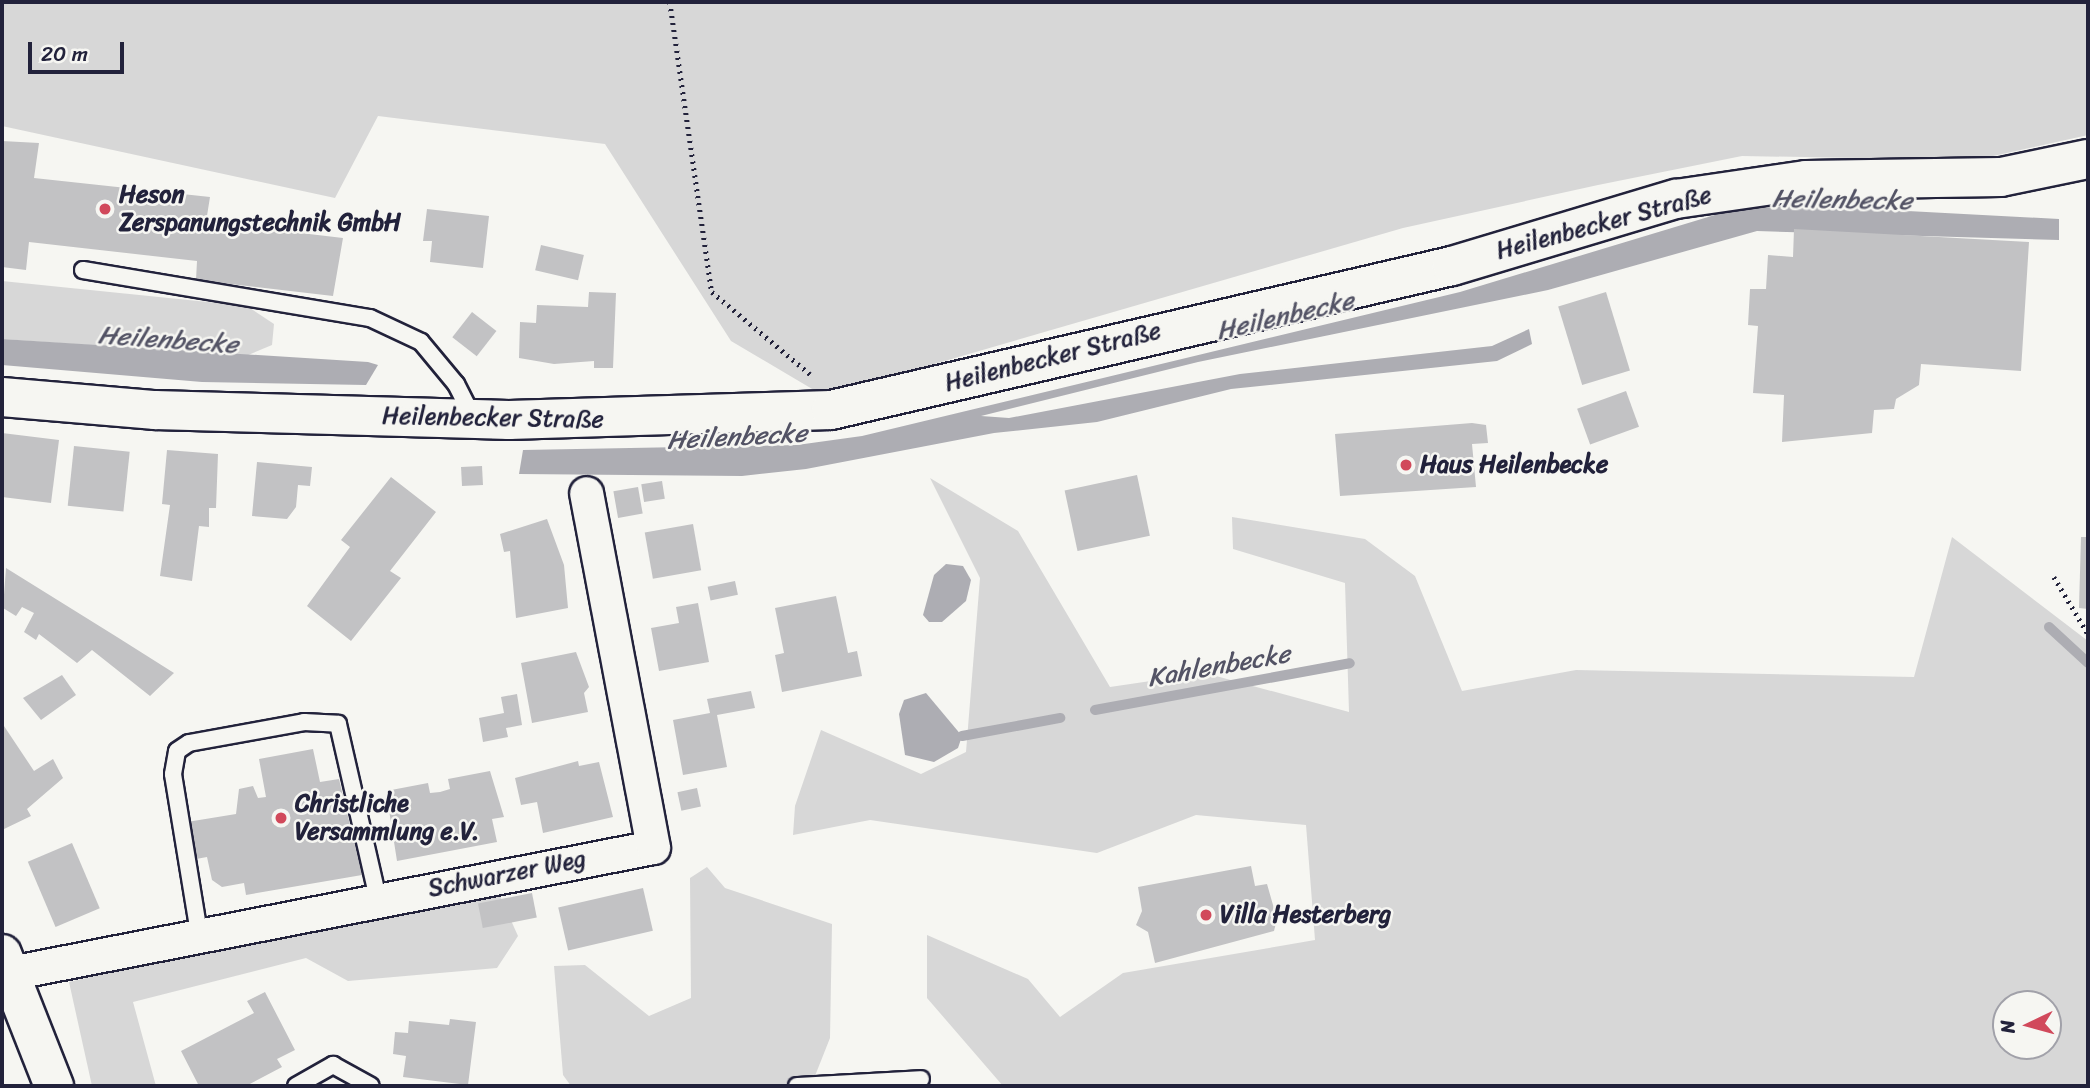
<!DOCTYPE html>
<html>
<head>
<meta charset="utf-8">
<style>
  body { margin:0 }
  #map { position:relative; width:2090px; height:1088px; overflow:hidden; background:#f6f6f2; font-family:Sriracha,sans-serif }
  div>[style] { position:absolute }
  .green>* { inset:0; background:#d7d7d7 }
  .water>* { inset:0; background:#adadb3 }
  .stream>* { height:10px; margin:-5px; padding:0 5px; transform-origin:5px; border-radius:5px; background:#adadb3 }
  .building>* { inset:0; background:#c2c2c4; transform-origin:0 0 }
  .path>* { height:4.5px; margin-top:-2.25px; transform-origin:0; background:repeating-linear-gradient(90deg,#22223b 0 2px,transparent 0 7px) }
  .roads { filter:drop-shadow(2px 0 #22223b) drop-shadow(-2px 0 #22223b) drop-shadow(0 2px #22223b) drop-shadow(0 -2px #22223b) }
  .lane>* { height:16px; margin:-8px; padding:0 8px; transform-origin:8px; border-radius:8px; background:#f6f6f2 }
  .street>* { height:33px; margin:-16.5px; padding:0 16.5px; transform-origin:16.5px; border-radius:16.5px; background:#f6f6f2 }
  .secondary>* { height:38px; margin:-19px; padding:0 19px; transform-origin:19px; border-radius:19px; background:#f6f6f2 }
  .primary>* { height:38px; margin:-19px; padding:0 19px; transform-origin:19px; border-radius:19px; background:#f6f6f2 }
  .dots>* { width:19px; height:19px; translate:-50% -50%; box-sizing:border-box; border:4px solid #f6f6f2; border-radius:50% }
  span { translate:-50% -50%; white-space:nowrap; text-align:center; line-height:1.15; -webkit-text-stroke:5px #f6f6f2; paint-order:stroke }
  .poi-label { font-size:24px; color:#22223b; font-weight:700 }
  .left { translate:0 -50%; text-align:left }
  .street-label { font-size:24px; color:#22223b }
  .water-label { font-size:26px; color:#535365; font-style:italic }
  .frame { position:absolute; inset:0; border:4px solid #22223b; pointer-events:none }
  .north { position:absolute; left:1992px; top:990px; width:70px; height:70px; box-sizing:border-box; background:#f6f6f2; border:2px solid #a1a1a9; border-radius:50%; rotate:265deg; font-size:19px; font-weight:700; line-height:28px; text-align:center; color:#22223b }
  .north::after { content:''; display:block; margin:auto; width:24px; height:32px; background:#d1495b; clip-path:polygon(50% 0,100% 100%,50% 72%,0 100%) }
  .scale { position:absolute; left:28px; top:42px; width:96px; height:32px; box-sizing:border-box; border:4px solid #22223b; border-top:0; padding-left:9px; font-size:21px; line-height:24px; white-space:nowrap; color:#22223b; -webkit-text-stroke:5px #f6f6f2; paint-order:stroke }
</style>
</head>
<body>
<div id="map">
  <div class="green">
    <i style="clip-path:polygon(2px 2px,2088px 2px,2088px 135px,1975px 160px,1742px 156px,1598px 185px,1403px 228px,824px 396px,731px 341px,605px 144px,378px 116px,335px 198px,2px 126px)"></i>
    <i style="clip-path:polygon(2px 281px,247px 306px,274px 324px,272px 345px,246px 356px,2px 339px)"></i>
    <i style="clip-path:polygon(evenodd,930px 478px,1018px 531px,1110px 687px,1205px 673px,1349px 712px,1345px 583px,1233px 549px,1232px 517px,1365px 539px,1415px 576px,1462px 691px,1576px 670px,1914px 677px,1952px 537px,2088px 641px,2088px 1086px,1003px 1086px,927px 998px,927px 935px,1028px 979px,1060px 1017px,1123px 973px,1315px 940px,1306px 825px,1196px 815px,1097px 853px,870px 820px,793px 835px,795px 806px,821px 730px,921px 774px,966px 752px,980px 578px,930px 478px,2048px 1004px,2048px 1046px,2006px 1046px,2006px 1004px,2048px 1004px)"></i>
    <i style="clip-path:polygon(707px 867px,725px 888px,832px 924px,830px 1038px,811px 1086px,571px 1086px,563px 1075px,554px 966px,585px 965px,649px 1016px,691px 998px,690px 878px)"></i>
    <i style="clip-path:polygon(500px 896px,518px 936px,497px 968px,348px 981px,306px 958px,133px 1002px,156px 1086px,92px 1086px,69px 982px,279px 932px)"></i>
  </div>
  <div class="water">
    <i style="clip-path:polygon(1795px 205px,2059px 219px,2059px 240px,1757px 231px,1548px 290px,1198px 362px,981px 416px,1009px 418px,1240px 374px,1492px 346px,1529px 329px,1532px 344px,1497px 361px,1231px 389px,1097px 422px,994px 433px,806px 469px,742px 476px,519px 474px,523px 450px,797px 445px,862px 436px,1460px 292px,1728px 211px)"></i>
    <i style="clip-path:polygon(2px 339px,368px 362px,378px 365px,366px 385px,202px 382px,2px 365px)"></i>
    <i style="clip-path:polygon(946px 564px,963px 566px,971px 580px,966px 601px,942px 622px,929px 622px,923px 615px,934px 575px)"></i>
    <i style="clip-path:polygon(926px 693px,962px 736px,958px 748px,934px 762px,905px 755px,899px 714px,904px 700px)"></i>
  </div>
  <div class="stream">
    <i style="left:2049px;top:627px;width:53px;rotate:42.7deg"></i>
    <i style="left:1095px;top:710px;width:259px;rotate:-10.4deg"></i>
    <i style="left:962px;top:736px;width:100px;rotate:-10.4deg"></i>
  </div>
  <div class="building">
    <i style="clip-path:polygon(2px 141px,39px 143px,34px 178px,210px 197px,206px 222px,343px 238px,333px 296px,196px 280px,197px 261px,29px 242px,26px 270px,2px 267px)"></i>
    <i style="clip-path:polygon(427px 209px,489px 216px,483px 268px,430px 262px,432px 241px,423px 241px)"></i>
    <i style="clip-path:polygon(1794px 229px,2029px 242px,2021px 371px,1921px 364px,1919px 385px,1896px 399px,1894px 409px,1874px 410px,1872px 433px,1782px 442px,1784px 395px,1753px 393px,1758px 326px,1748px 325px,1750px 289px,1766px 289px,1768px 255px,1793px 257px)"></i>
    <i style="left:541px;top:245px;width:44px;height:26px;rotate:13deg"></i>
    <i style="clip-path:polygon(589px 292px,616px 293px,613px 368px,594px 368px,594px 361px,554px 364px,519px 358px,520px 322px,536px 323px,537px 305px,588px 307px)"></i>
    <i style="left:1606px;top:292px;width:82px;height:50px;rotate:73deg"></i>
    <i style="left:472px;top:312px;width:31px;height:32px;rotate:38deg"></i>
    <i style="left:1626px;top:391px;width:38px;height:52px;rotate:70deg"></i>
    <i style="clip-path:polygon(1472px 423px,1486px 425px,1488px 443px,1472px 444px,1476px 487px,1340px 496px,1335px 434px)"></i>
    <i style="clip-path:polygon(2px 433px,59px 440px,51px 503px,2px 497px)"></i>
    <i style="left:74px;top:446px;width:56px;height:60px;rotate:6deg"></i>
    <i style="clip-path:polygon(167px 450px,218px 454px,216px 508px,209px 508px,209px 527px,199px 526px,192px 581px,160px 576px,170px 505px,162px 504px)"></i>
    <i style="clip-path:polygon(257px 462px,312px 467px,310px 486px,298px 485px,296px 507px,287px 519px,252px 516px)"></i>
    <i style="left:482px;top:466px;width:19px;height:21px;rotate:87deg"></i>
    <i style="left:1137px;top:475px;width:62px;height:74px;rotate:78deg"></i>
    <i style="clip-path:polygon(391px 477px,436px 512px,390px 571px,401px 578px,351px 641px,307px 606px,350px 547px,341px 540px)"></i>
    <i style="left:662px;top:481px;width:18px;height:21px;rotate:81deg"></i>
    <i style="left:638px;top:487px;width:27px;height:25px;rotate:80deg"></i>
    <i style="clip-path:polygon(547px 519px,564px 565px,568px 608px,516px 618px,510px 551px,504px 552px,500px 534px)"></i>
    <i style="left:693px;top:524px;width:47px;height:49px;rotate:80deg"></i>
    <i style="clip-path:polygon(2081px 537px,2088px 537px,2088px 609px,2079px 608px)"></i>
    <i style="clip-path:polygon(6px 568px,117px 637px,174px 673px,150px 696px,92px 650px,77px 663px,39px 634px,36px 640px,24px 632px,34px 613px,22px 607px,16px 616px,3px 608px)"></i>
    <i style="left:735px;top:581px;width:14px;height:28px;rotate:78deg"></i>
    <i style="clip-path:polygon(836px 596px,848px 653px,857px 651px,862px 676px,782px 692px,775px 655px,784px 653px,775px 608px)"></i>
    <i style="clip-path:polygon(698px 603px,709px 662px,659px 671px,651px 628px,679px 623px,676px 607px)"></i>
    <i style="clip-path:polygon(576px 652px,589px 687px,584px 693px,588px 712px,532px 723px,521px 663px)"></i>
    <i style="clip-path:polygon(62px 675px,76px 695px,41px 720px,23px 698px)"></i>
    <i style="clip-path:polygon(751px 691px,755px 708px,717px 715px,727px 767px,683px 775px,673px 720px,710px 713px,707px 699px)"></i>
    <i style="clip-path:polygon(517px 694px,522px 725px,506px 728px,508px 737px,483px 742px,479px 718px,504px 713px,501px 697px)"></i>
    <i style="clip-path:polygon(2px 723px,34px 771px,53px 759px,63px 778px,27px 809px,31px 816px,2px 830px)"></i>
    <i style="clip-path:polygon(313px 749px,320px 782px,339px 779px,362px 875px,246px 895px,244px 883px,222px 887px,212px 880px,207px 857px,196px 859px,187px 822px,236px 814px,239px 789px,253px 786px,258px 798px,266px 797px,259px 759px)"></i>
    <i style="clip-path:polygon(578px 761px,579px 766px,599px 762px,613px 817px,543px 833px,537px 802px,521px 805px,515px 778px)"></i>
    <i style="clip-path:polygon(490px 771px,504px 817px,492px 819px,497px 842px,397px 861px,386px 791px,428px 783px,430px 793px,440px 792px,450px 789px,448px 779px)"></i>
    <i style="left:697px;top:788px;width:19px;height:20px;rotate:78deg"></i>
    <i style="left:72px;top:843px;width:71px;height:48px;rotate:67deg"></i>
    <i style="clip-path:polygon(1251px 866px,1255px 886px,1267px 884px,1277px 919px,1274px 931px,1155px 963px,1148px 932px,1136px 925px,1142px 911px,1138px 887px)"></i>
    <i style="left:643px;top:888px;width:44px;height:87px;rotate:77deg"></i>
    <i style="left:532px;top:893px;width:25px;height:55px;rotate:79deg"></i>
    <i style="clip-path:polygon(265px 992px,295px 1050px,277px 1059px,282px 1067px,246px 1086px,199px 1086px,181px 1051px,254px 1013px,247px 1001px)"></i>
    <i style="clip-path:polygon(450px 1019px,476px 1022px,468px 1085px,403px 1077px,406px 1056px,393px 1054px,395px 1032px,408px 1033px,409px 1021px,449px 1025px)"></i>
  </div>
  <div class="path">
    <i style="left:670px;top:2px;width:293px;rotate:81.8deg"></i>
    <i style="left:712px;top:292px;width:128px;rotate:39.9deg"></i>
    <i style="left:2054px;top:577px;width:66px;rotate:59.2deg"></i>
  </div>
  <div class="roads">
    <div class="lane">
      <i style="left:83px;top:270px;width:291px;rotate:9.5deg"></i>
      <i style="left:370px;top:318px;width:56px;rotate:25.2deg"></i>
      <i style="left:421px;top:342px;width:55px;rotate:50.2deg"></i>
      <i style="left:456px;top:384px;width:37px;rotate:63deg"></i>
      <i style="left:199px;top:933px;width:161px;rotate:-99.3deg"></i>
      <i style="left:173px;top:774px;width:23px;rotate:-80deg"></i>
      <i style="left:177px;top:751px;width:14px;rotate:-34deg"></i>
      <i style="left:189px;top:743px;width:117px;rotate:-10.3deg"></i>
      <i style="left:304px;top:722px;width:34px;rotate:3deg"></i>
      <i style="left:338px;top:724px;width:179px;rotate:77.1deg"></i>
      <i style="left:296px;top:1086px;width:43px;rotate:-29.6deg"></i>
      <i style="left:333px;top:1065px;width:43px;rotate:28.9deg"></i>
      <i style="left:797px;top:1086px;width:124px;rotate:-3.2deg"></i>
    </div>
    <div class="street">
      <i style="left:10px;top:973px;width:655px;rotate:-11.09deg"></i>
      <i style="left:653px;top:847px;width:360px;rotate:-100.7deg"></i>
    </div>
    <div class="secondary">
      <i style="left:2px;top:397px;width:154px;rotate:4.9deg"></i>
      <i style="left:155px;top:410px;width:354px;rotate:1.6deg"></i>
      <i style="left:509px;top:420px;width:322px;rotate:-1.8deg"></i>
      <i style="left:831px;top:410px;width:637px;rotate:-13.06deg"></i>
      <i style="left:1452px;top:266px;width:234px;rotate:-16.7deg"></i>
      <i style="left:1676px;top:199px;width:131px;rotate:-8.3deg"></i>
      <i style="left:1806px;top:180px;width:195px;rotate:-0.9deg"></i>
      <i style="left:2001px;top:177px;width:89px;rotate:-11.7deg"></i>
    </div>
    <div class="primary">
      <i style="left:2px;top:954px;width:142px;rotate:68.5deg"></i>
    </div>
  </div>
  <div class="dots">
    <i style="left:105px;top:209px;background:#d1495b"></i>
    <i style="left:1406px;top:465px;background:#d1495b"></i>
    <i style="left:281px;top:818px;background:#d1495b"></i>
    <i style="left:1206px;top:915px;background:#d1495b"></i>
  </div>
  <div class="poi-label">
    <span class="left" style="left:119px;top:209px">Heson<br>Zerspanungstechnik GmbH</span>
    <span class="left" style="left:1420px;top:465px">Haus Heilenbecke</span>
    <span class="left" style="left:295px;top:818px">Christliche<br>Versammlung e.V.</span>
    <span class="left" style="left:1220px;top:915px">Villa Hesterberg</span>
  </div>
  <div class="street-label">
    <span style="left:1604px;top:223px;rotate:-15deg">Heilenbecker Straße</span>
    <span style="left:1053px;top:357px;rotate:-14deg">Heilenbecker Straße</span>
    <span style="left:493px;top:418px;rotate:1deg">Heilenbecker Straße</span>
    <span style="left:507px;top:874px;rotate:-11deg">Schwarzer Weg</span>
  </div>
  <div class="water-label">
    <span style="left:1842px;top:200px;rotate:1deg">Heilenbecke</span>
    <span style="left:1285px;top:316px;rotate:-13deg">Heilenbecke</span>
    <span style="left:168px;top:340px;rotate:4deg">Heilenbecke</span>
    <span style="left:737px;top:437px;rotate:-3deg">Heilenbecke</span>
    <span style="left:1219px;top:666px;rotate:-10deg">Kahlenbecke</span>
  </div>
  <div class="frame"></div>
  <div class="north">N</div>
  <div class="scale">20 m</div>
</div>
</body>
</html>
